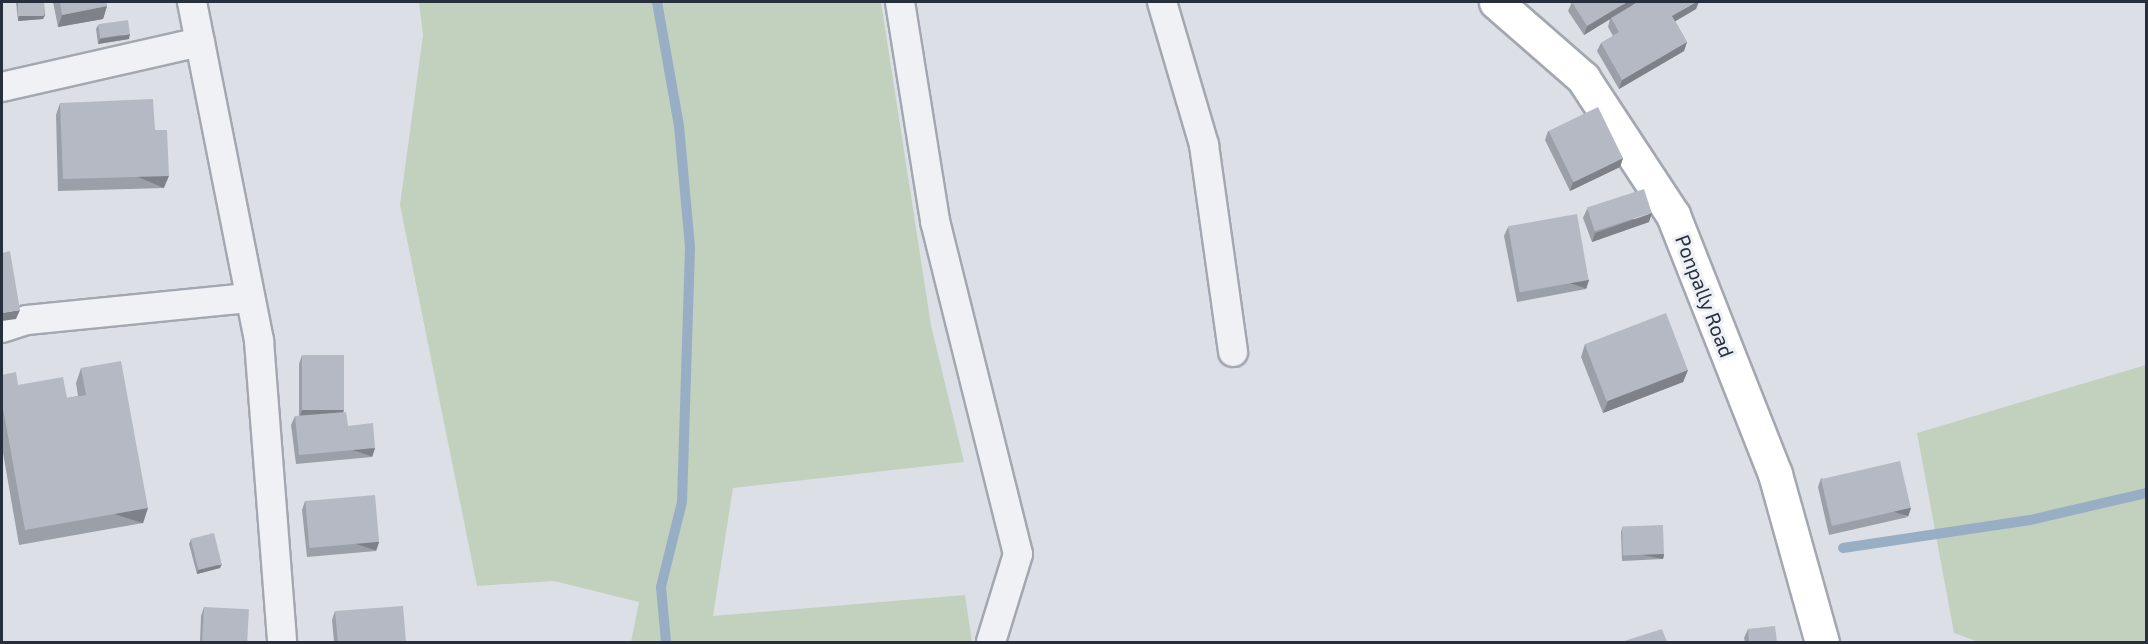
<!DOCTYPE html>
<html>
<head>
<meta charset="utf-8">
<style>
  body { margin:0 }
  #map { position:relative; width:2148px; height:644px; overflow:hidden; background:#dce0e6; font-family:"Exo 2",sans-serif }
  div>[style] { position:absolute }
  .green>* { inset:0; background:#c2d0be }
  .stream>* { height:10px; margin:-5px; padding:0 5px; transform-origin:5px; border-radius:5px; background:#98aec5 }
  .roads { filter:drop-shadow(2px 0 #a2a7b0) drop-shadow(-2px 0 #a2a7b0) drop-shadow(0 2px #a2a7b0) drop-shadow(0 -2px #a2a7b0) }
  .street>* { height:28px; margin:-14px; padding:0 14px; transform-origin:14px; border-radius:14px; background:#eff1f5 }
  .secondary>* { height:33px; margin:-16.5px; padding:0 16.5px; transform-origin:16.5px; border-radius:16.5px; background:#fff }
  .wall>* { inset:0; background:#9b9fa8 }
  .shaded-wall>* { inset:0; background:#7e8288; transform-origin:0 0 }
  .building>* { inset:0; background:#b4b9c3; transform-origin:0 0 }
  span { translate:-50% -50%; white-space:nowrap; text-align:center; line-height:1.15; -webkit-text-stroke:6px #eceff4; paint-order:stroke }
  .street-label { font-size:20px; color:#272e3c }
  .frame { position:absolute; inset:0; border:3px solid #272e3c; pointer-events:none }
</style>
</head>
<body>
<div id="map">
  <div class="green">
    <i style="clip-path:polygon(419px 2px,881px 2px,931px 325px,964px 462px,733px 488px,713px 616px,965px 595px,972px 642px,631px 642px,639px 602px,554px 581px,477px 586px,400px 205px,423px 35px)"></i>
    <i style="clip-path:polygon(2146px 365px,2146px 642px,1979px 642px,1954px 633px,1917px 433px)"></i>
  </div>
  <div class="stream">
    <i style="left:657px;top:2px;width:126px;rotate:79.9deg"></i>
    <i style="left:679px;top:126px;width:122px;rotate:84.8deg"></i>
    <i style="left:690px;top:248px;width:254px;rotate:91.8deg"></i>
    <i style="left:682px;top:502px;width:88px;rotate:103.9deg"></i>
    <i style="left:661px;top:587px;width:55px;rotate:84.8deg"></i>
    <i style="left:1843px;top:548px;width:189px;rotate:-8.5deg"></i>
    <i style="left:2030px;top:520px;width:119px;rotate:-13.1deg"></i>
  </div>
  <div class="roads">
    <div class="street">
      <i style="left:192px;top:2px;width:346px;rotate:78.8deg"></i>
      <i style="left:259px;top:341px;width:302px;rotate:85.6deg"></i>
      <i style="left:900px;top:2px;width:222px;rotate:80.9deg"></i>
      <i style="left:935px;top:221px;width:343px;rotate:76deg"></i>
      <i style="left:1018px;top:554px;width:92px;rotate:107.1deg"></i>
      <i style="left:1162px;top:2px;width:149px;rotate:73.6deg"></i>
      <i style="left:1204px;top:145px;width:209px;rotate:82deg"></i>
      <i style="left:2px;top:87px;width:203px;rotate:-12.8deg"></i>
      <i style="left:2px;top:328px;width:26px;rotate:-18deg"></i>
      <i style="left:27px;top:320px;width:222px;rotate:-5.7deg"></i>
    </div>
    <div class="secondary">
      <i style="left:1496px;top:2px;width:116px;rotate:41.1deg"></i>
      <i style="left:1583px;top:78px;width:164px;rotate:56.7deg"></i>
      <i style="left:1673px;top:215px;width:278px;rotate:68.5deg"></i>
      <i style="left:1775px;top:474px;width:174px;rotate:74.4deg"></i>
    </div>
  </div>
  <div class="wall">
    <i style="clip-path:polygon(16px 2px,44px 2px,45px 15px,43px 19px,18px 21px)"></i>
    <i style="clip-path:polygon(53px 2px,106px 2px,107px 6px,103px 19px,58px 27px)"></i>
    <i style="clip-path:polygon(1572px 2px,1696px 9px,1675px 21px,1687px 42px,1684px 51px,1619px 89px,1597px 51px,1601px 43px,1613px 36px,1608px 27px,1610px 19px,1584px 35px,1568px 11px)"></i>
    <i style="clip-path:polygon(98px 25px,129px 39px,98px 44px,96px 29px)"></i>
    <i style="clip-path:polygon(60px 103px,155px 130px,164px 188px,58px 191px,56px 115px)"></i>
    <i style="clip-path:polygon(1548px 131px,1623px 158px,1620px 167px,1570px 191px,1545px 140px)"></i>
    <i style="clip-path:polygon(1587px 209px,1649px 222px,1592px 242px,1583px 218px)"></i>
    <i style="clip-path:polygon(1508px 227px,1589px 280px,1586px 289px,1517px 302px,1504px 236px)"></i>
    <i style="clip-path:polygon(1585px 344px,1688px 370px,1683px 382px,1603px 413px,1581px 357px)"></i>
    <i style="clip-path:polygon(302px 355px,344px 410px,343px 412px,348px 426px,375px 448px,372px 457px,296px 464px,291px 425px,295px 416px,299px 416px,299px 364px)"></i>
    <i style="clip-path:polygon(81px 368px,143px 523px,19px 545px,2px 447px,2px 375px,18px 385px,67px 398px,78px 396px,76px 383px)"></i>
    <i style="clip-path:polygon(1821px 478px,1908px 517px,1829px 535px,1818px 487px)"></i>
    <i style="clip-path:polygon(305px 501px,379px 542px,376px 551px,307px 557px,302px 510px)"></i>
    <i style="clip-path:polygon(1622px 528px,1664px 554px,1663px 559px,1622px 561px,1621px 532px)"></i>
    <i style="clip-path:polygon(191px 539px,220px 568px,197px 574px,189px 544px)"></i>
    <i style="clip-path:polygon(204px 607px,249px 642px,200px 642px,201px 616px)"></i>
    <i style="clip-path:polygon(335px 611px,406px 642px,334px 642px,332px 620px)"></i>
    <i style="clip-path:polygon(1748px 629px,1777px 642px,1745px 642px,1744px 638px)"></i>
  </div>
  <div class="shaded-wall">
    <i style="clip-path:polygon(1627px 2px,1638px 2px,1584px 35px,1587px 26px)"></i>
    <i style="clip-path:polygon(1696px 2px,1699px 2px,1696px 9px,1669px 25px,1672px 16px)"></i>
    <i style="clip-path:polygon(107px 6px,103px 19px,58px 27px,62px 15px)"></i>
    <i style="clip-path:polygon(45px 15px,43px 19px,18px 21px,19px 16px)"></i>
    <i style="clip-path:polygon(130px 34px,129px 39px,98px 44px,100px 39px)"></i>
    <i style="clip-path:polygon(1687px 42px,1684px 51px,1619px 89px,1622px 80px)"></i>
    <i style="clip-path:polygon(1623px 158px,1620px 167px,1570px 191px,1573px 182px)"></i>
    <i style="left:169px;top:176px;width:13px;height:106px;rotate:113deg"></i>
    <i style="clip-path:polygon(1652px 213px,1649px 222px,1592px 242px,1595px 233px)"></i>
    <i style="left:1589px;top:280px;width:9px;height:70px;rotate:108deg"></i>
    <i style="clip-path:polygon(20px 310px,16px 319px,2px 321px,2px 313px)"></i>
    <i style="clip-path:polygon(1688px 370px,1683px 382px,1603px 413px,1608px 401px)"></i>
    <i style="clip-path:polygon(302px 410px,344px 410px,340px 419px,299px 419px)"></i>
    <i style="left:375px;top:448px;width:9px;height:76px;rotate:108deg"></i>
    <i style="left:148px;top:508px;width:16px;height:125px;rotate:108deg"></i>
    <i style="left:1911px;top:508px;width:9px;height:81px;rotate:108deg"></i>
    <i style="left:379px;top:542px;width:9px;height:69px;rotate:108deg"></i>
    <i style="left:1664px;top:554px;width:5px;height:40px;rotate:101deg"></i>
    <i style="clip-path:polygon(222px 564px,220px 568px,197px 574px,198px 570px)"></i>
  </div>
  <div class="building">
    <i style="left:18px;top:2px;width:26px;height:14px"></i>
    <i style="clip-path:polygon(60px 2px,106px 2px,107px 6px,62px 15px)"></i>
    <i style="clip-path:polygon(1572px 2px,1627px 2px,1587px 26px)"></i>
    <i style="clip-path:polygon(1638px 2px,1696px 2px,1672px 16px,1687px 42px,1622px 80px,1601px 43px,1619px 32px,1611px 18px)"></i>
    <i style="left:128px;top:20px;width:14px;height:30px;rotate:82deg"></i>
    <i style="clip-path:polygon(153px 99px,155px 130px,167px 130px,169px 176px,63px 179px,60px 103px)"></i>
    <i style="left:1598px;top:107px;width:57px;height:55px;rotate:64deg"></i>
    <i style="left:1644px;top:189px;width:25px;height:60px;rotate:72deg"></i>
    <i style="left:1577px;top:214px;width:67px;height:70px;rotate:80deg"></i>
    <i style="clip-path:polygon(10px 251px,20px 310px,2px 313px,2px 253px)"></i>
    <i style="left:1666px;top:313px;width:61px;height:87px;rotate:69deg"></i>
    <i style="left:302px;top:355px;width:42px;height:55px"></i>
    <i style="clip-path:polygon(121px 361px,148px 508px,25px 530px,2px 403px,2px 375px,16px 372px,18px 385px,63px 377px,67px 398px,86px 395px,81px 368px)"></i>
    <i style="clip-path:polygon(346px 412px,348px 426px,373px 423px,375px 448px,299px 455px,295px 416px)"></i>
    <i style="left:1900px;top:461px;width:48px;height:81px;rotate:77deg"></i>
    <i style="left:375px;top:495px;width:47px;height:70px;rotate:85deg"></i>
    <i style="left:1663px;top:525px;width:29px;height:41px;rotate:88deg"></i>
    <i style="left:214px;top:533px;width:32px;height:24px;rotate:76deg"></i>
    <i style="clip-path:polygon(403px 606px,406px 642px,338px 642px,335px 611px)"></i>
    <i style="left:204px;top:607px;width:45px;height:35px;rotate:3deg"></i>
    <i style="clip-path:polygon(1775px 626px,1777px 642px,1749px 642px,1748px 629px)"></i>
    <i style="clip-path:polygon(1662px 629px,1667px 642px,1621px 642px)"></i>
  </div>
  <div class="street-label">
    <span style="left:1705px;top:296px;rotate:69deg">Ponpally Road</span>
  </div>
  <div class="frame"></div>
</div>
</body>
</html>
